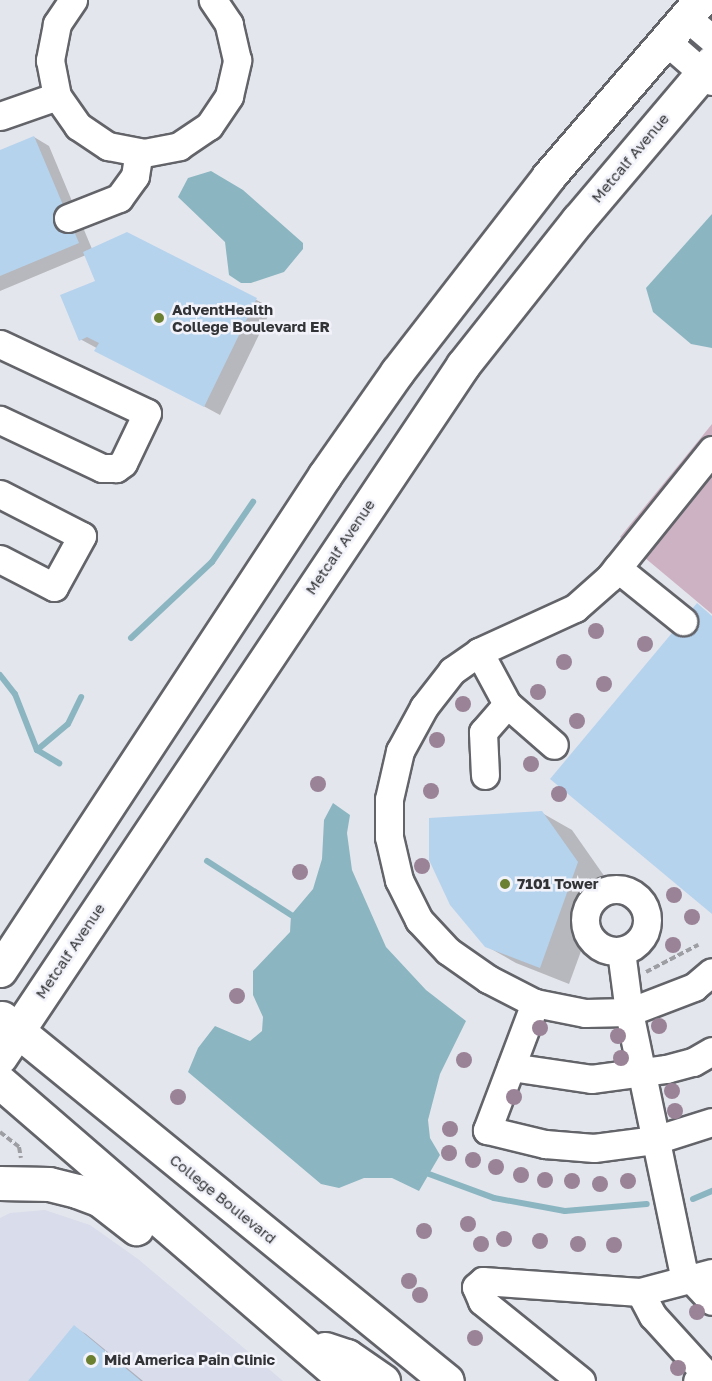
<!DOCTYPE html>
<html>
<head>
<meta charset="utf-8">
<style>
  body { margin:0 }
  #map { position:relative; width:712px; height:1381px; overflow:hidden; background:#e4e6ed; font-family:"Golos Text",sans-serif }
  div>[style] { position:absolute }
  .built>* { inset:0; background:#d9dcea }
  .green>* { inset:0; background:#cdb2c3 }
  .water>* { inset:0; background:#8bb6c1 }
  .shadow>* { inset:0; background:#0003 }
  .stream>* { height:6px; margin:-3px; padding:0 3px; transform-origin:3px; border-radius:3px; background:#8bb6c1 }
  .building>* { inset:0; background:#b6d3ed }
  .path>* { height:4px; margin-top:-2px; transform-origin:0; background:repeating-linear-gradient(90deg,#9d9ea4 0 6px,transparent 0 9px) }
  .roads { filter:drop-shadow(2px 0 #63646a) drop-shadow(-2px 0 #63646a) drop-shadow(0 2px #63646a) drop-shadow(0 -2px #63646a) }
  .minor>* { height:27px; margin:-13.5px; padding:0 13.5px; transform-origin:13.5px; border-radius:13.5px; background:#fff }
  .minor>.ring { margin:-13.5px; padding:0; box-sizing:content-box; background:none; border:27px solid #fff; border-radius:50% }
  .major>* { height:33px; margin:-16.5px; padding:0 16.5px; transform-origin:16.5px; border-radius:16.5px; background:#fff }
  .trees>* { width:16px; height:16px; margin:-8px; border-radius:50%; background:#9a8397 }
  .dots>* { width:16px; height:16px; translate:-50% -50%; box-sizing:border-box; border:3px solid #f2f3fa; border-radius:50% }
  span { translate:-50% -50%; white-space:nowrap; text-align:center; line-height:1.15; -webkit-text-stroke:5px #f2f3fa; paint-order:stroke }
  .street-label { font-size:15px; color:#323336 }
  .poi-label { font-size:15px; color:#323336; font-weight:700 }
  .left { translate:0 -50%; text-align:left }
</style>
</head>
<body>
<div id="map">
  <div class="built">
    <i style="clip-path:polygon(45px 1210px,90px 1225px,138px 1259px,283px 1381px,0 1381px,0 1218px,10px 1213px)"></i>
  </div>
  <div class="green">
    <i style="clip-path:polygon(712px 424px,712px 614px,620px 537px)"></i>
  </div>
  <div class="water">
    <i style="clip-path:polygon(211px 171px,243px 190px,303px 243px,303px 249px,284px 272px,251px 283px,241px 283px,229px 275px,225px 242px,178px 197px,188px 178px)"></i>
    <i style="clip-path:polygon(712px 214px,712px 348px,691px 344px,653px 312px,646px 288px)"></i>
    <i style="clip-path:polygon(333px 803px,350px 815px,347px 833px,352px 870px,386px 947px,426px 990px,466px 1021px,440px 1074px,428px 1120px,430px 1138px,440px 1155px,419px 1191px,392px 1178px,364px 1178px,339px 1188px,321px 1184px,188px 1072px,198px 1048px,215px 1026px,250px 1041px,262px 1031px,263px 1017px,253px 995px,253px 971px,290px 932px,291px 915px,313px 889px,322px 859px,324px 820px)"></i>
  </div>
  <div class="shadow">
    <i style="clip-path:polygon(34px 137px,49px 146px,92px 249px,127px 234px,272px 308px,220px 415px,80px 339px,97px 281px,86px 255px,0 291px,0 151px)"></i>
    <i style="clip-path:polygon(542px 813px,572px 830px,607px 880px,569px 984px,516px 963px,486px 946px)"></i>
    <i style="clip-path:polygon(74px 1327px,86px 1334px,143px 1381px,30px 1381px)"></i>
  </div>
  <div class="stream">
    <i style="left:131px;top:638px;width:111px;rotate:-43.2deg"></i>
    <i style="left:212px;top:562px;width:73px;rotate:-55.7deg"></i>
    <i style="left:0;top:675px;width:24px;rotate:52deg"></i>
    <i style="left:15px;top:694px;width:60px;rotate:68.6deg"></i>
    <i style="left:37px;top:750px;width:26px;rotate:31deg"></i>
    <i style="left:37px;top:750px;width:40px;rotate:-40deg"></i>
    <i style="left:68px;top:724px;width:30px;rotate:-64deg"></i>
    <i style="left:207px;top:861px;width:100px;rotate:32.7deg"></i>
    <i style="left:429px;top:1174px;width:69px;rotate:20.3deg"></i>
    <i style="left:494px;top:1198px;width:72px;rotate:10.4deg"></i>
    <i style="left:565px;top:1211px;width:82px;rotate:-4.9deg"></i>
    <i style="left:693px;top:1199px;width:21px;rotate:-23deg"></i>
  </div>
  <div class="building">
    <i style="clip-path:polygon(34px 136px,79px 243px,0 276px,0 150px)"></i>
    <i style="clip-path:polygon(127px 232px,257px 298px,204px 407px,94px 351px,99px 343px,87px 337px,79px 341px,60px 295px,95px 281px,83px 252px)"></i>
    <i style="clip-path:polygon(697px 603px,712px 616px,712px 914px,550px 779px)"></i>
    <i style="clip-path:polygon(542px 811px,578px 862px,540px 968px,485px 947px,450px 905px,429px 860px,429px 818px)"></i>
    <i style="clip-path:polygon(74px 1325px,141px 1381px,28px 1381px)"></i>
  </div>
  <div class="path">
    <i style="left:645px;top:956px;width:32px;rotate:-68deg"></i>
    <i style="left:657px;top:926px;width:26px;rotate:-97deg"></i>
    <i style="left:646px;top:972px;width:59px;rotate:-27.4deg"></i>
    <i style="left:0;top:1132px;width:24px;rotate:38deg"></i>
    <i style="left:19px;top:1147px;width:11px;rotate:80deg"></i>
  </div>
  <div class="roads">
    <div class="minor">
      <i style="left:73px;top:0;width:29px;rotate:124deg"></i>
      <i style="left:57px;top:24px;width:37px;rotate:101deg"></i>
      <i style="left:50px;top:60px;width:37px;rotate:79deg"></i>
      <i style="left:57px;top:96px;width:37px;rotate:55deg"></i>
      <i style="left:78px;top:126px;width:36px;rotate:34deg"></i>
      <i style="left:108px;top:146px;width:37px;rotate:11deg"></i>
      <i style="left:144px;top:153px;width:36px;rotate:-11deg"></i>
      <i style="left:179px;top:146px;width:36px;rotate:-34deg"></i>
      <i style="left:209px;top:126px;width:36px;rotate:-56deg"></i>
      <i style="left:229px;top:96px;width:37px;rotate:-77deg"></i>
      <i style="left:237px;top:60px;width:37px;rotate:-103deg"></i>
      <i style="left:229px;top:24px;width:29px;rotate:-124deg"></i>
      <i style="left:686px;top:17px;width:34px;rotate:40deg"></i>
      <i style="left:666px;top:41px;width:61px;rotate:41deg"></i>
      <i style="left:0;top:116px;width:60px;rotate:-19.3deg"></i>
      <i style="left:68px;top:218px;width:55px;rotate:-21.4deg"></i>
      <i style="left:119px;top:198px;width:27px;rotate:-54deg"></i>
      <i style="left:135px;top:176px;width:24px;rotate:-81deg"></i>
      <i style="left:0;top:344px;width:162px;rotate:25.1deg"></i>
      <i style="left:147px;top:413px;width:55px;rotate:115.6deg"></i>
      <i style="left:123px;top:463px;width:9px;rotate:144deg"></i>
      <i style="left:116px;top:468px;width:14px;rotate:180deg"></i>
      <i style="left:102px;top:468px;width:113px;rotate:-154.8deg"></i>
      <i style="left:712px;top:450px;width:164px;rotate:128.8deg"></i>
      <i style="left:609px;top:578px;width:45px;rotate:138.6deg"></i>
      <i style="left:575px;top:608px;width:106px;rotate:155.4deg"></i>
      <i style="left:479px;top:652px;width:33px;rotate:145deg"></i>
      <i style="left:452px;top:671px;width:46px;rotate:127.9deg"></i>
      <i style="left:424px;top:707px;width:50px;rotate:118.6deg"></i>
      <i style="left:400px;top:751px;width:49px;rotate:102.9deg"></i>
      <i style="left:389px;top:799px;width:38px;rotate:90deg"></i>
      <i style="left:389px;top:837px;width:44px;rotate:76.9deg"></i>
      <i style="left:399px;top:880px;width:45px;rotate:63.4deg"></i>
      <i style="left:419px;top:920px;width:42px;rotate:46.9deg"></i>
      <i style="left:448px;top:951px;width:49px;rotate:35deg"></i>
      <i style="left:488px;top:979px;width:53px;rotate:27.1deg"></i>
      <i style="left:535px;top:1003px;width:51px;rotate:11.3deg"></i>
      <i style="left:585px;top:1013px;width:44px;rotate:-1.3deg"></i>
      <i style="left:629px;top:1012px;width:70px;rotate:-21deg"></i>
      <i style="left:694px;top:987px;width:23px;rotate:-40deg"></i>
      <i style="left:0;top:494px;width:92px;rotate:27.1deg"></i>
      <i style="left:82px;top:536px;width:58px;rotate:118.8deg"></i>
      <i style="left:54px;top:587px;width:61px;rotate:-152.6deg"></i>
      <i style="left:617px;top:568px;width:85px;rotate:38.8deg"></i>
      <i style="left:479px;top:652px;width:59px;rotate:61.7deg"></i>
      <i style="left:507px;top:704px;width:62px;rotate:41.1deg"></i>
      <i style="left:485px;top:775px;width:43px;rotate:-92.7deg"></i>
      <i style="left:483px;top:732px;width:37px;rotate:-49deg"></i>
      <i class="ring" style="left:585px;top:889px;width:35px;height:35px"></i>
      <i style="left:621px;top:951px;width:62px;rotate:82.5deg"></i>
      <i style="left:629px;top:1012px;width:264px;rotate:78.2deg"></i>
      <i style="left:683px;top:1270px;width:42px;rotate:46.9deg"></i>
      <i style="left:535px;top:1003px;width:136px;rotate:110.7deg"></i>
      <i style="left:487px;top:1130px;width:60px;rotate:13.6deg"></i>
      <i style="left:545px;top:1144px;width:49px;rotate:4.7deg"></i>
      <i style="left:594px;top:1148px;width:62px;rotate:-7.5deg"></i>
      <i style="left:655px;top:1140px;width:60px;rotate:-17.5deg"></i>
      <i style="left:511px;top:1067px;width:81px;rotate:8.5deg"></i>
      <i style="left:591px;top:1079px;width:76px;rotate:-7.6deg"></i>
      <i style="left:666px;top:1069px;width:28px;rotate:-15deg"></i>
      <i style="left:693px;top:1062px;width:22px;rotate:-30deg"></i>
      <i style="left:640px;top:1292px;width:27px;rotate:62deg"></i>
      <i style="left:653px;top:1316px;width:76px;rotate:47.7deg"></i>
      <i style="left:704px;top:1372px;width:11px;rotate:128deg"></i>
      <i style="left:581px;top:1381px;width:127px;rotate:-141.1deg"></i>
      <i style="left:482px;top:1301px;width:15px;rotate:-113deg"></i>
      <i style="left:476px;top:1287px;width:9px;rotate:-41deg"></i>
      <i style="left:483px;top:1281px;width:157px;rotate:4deg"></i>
      <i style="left:640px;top:1292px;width:74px;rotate:-14.8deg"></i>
    </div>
    <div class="major">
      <i style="left:0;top:970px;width:592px;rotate:-56.71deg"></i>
      <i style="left:325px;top:475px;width:126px;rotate:-55deg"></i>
      <i style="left:397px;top:372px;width:247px;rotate:-52.2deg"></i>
      <i style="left:548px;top:177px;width:234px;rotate:-49.2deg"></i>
      <i style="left:2px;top:1018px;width:574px;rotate:39.21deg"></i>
      <i style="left:0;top:1057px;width:833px;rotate:-56.21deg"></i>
      <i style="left:463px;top:365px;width:185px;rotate:-51.6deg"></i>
      <i style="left:578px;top:220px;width:207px;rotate:-49.7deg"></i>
      <i style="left:0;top:1082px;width:457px;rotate:40.8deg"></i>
      <i style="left:0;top:1183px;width:49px;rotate:1.2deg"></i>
      <i style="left:49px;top:1184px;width:29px;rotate:14deg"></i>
      <i style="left:77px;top:1191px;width:25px;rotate:21deg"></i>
      <i style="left:100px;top:1200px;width:46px;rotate:37.9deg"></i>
      <i style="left:325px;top:1349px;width:23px;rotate:18deg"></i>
      <i style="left:347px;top:1356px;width:44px;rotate:34.8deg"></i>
    </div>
  </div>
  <div class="trees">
    <i style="left:596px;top:631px"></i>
    <i style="left:645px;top:644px"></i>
    <i style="left:564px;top:662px"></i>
    <i style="left:604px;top:684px"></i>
    <i style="left:538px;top:692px"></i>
    <i style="left:463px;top:704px"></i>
    <i style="left:577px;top:721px"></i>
    <i style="left:437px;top:740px"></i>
    <i style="left:531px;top:764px"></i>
    <i style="left:318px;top:784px"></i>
    <i style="left:431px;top:791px"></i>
    <i style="left:559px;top:794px"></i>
    <i style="left:422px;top:866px"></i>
    <i style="left:300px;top:872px"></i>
    <i style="left:674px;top:895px"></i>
    <i style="left:692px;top:917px"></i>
    <i style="left:673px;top:945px"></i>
    <i style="left:237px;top:996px"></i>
    <i style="left:659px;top:1026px"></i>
    <i style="left:540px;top:1028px"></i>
    <i style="left:618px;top:1036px"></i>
    <i style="left:621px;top:1058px"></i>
    <i style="left:464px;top:1060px"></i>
    <i style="left:672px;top:1091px"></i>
    <i style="left:178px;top:1097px"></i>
    <i style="left:514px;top:1097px"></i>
    <i style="left:675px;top:1111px"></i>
    <i style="left:450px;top:1129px"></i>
    <i style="left:449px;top:1153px"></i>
    <i style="left:473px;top:1160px"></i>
    <i style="left:496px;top:1167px"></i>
    <i style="left:521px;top:1175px"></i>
    <i style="left:545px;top:1180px"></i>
    <i style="left:572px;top:1181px"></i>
    <i style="left:628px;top:1181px"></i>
    <i style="left:600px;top:1184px"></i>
    <i style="left:468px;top:1224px"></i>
    <i style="left:424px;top:1231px"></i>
    <i style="left:504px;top:1239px"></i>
    <i style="left:540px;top:1241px"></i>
    <i style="left:481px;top:1244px"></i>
    <i style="left:578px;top:1244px"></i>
    <i style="left:614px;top:1245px"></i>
    <i style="left:409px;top:1281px"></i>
    <i style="left:420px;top:1295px"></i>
    <i style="left:697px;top:1312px"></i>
    <i style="left:475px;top:1338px"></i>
    <i style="left:678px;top:1368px"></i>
  </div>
  <div class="dots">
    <i style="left:159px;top:318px;background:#6b8031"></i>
    <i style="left:505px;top:884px;background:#6b8031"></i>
    <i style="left:91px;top:1360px;background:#6b8031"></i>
  </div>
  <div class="street-label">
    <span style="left:630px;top:158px;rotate:-50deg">Metcalf Avenue</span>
    <span style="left:340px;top:547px;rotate:-56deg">Metcalf Avenue</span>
    <span style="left:70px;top:951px;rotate:-56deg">Metcalf Avenue</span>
    <span style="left:223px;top:1199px;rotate:39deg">College Boulevard</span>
  </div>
  <div class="poi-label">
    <span class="left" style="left:172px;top:318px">AdventHealth<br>College Boulevard ER</span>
    <span class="left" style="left:517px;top:884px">7101 Tower</span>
    <span class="left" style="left:104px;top:1360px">Mid America Pain Clinic</span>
  </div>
</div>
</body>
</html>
